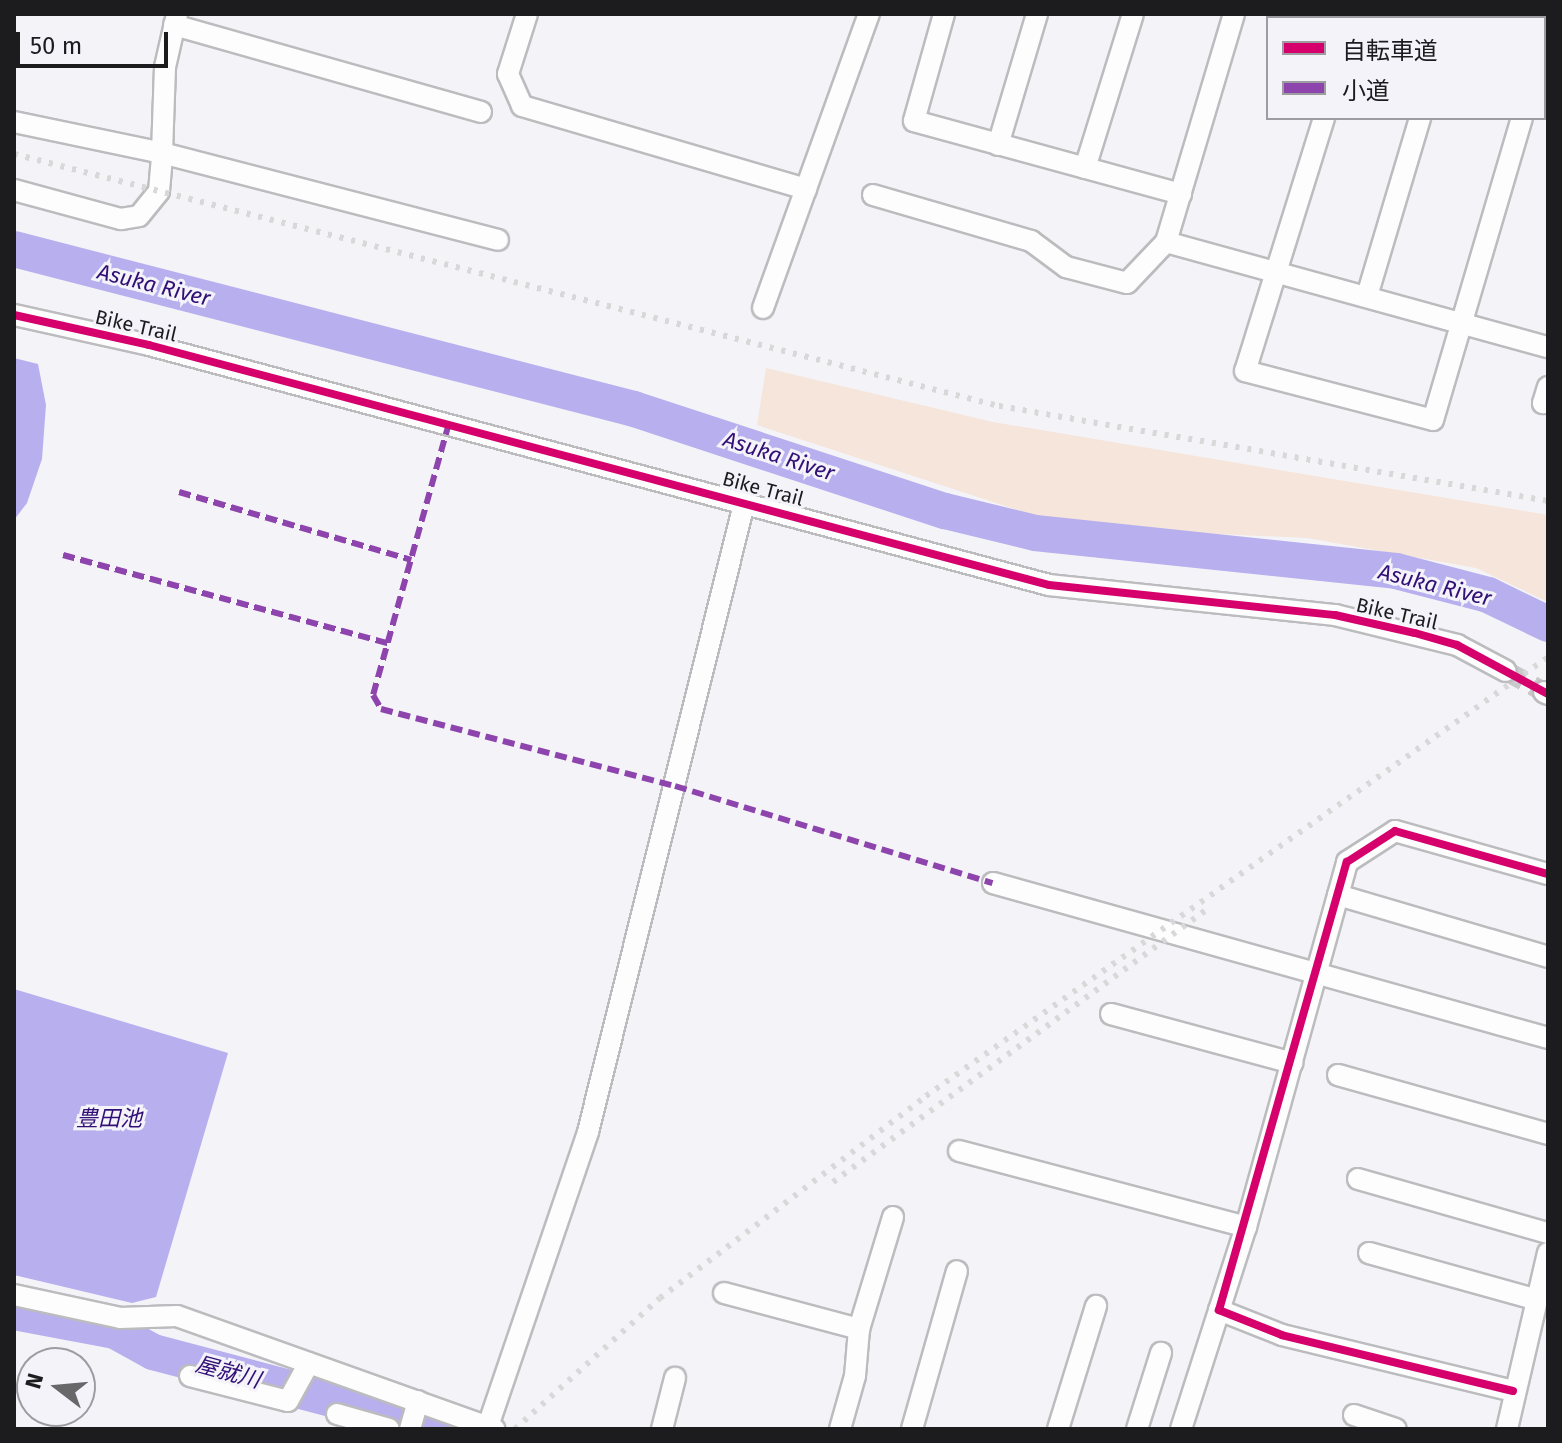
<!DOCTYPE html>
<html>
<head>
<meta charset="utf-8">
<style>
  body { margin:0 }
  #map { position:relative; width:1562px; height:1443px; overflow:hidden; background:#f4f4f8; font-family:"Fira Sans","Noto Sans JP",sans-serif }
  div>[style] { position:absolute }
  .green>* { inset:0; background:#f5e5db }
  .water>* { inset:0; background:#b8afee }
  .river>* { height:36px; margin:-18px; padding:0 18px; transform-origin:18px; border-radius:18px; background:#b8afee }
  .minor-tunnel>* { height:20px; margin-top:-10px; transform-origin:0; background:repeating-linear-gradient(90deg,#c9c9cc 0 20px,transparent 0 30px) }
  .roads { filter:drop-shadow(2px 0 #bcbcbf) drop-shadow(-2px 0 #bcbcbf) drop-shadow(0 2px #bcbcbf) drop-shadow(0 -2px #bcbcbf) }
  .minor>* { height:20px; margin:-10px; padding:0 10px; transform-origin:10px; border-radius:10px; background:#fdfdfe }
  .rail>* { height:6px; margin-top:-3px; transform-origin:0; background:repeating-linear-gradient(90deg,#d8d8d9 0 4px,transparent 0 12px) }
  .quiet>* { height:6px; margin-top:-3px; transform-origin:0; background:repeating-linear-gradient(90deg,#8e44ad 0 12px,transparent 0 18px) }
  .cycleway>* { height:8px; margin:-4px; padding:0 4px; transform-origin:4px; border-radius:4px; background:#d6006c }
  span { translate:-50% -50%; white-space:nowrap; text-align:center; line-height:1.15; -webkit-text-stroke:6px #f3f3f9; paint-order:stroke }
  .street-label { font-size:20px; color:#1c1c1e }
  .water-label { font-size:22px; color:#320f76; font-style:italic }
  .frame { position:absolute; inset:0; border:16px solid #1c1c1e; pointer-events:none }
  .legend { position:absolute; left:1266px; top:16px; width:280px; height:104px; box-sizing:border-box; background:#f3f3f9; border:2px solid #9d9da1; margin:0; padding:10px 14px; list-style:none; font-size:24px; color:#1c1c1e }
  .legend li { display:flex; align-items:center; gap:16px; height:40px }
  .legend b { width:40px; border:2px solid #9d9da1 }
  .north { position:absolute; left:16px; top:1347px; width:80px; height:80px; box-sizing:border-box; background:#f3f3f9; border:2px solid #9d9da1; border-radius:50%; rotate:286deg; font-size:22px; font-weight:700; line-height:32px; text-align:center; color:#1c1c1e }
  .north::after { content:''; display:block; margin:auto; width:28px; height:36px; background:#68686a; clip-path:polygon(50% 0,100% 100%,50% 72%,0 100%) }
  .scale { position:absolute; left:16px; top:32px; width:152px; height:36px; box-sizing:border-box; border:4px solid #1c1c1e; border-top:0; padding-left:10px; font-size:24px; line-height:28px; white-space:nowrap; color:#1c1c1e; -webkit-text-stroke:6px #f3f3f9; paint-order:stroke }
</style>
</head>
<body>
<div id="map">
  <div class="green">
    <i style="clip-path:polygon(766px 368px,993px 422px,1548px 515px,1548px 602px,1476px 568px,1307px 538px,1131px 530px,1039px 517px,757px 425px)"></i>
  </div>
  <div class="water">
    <i style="clip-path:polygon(14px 358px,38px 364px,46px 405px,42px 459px,27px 503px,14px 520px)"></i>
    <i style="clip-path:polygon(14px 989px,228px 1053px,156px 1297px,132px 1303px,14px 1275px)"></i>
  </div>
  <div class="river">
    <i style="left:14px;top:249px;width:640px;rotate:14.47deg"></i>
    <i style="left:634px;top:409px;width:327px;rotate:18.2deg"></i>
    <i style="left:945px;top:511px;width:93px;rotate:13.7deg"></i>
    <i style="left:1035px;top:533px;width:363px;rotate:6deg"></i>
    <i style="left:1396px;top:571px;width:95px;rotate:14.6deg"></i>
    <i style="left:1488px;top:595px;width:67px;rotate:25.8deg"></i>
    <i style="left:14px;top:1312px;width:103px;rotate:10.7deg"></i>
    <i style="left:115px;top:1331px;width:43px;rotate:28.9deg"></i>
    <i style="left:153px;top:1352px;width:301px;rotate:14.8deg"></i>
  </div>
  <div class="minor-tunnel">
    <i style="left:1506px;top:671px;width:43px;rotate:28.9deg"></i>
  </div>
  <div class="roads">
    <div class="minor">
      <i style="left:527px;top:14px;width:63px;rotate:107.6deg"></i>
      <i style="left:508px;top:74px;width:35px;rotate:66deg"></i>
      <i style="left:522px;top:106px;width:296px;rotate:16.3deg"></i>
      <i style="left:944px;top:14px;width:111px;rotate:105.7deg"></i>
      <i style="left:914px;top:121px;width:277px;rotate:15.3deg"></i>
      <i style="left:1354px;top:18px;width:4px;rotate:-76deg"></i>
      <i style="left:1449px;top:18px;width:4px;rotate:-63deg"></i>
      <i style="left:174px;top:25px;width:319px;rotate:15.8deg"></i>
      <i style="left:1544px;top:43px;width:15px;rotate:-74deg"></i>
      <i style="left:1324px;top:118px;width:265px;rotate:107.3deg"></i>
      <i style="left:1245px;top:371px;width:194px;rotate:14.6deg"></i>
      <i style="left:1433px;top:420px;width:315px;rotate:-73.6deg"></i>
      <i style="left:14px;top:122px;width:151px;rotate:11.8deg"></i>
      <i style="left:162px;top:153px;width:86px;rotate:-88deg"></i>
      <i style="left:165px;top:67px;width:54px;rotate:-77.2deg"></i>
      <i style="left:998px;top:145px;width:137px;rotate:-73.4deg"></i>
      <i style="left:1085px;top:168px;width:161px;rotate:-72.7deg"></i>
      <i style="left:14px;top:190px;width:111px;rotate:15.2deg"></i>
      <i style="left:121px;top:219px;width:18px;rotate:-9deg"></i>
      <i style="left:139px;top:216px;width:32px;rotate:-51deg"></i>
      <i style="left:159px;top:191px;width:38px;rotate:-85deg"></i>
      <i style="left:162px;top:153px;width:347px;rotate:14.5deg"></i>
      <i style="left:873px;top:195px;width:165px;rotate:16.2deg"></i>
      <i style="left:1031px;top:241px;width:44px;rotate:36.6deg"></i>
      <i style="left:1066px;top:267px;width:63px;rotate:14.7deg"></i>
      <i style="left:1127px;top:283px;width:57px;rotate:-46.4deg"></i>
      <i style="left:1166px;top:242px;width:238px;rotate:-73.4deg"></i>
      <i style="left:1166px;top:242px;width:396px;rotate:15.4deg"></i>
      <i style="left:1367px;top:296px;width:186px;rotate:-73.4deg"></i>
      <i style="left:763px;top:308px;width:313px;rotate:-70.2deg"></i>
      <i style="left:14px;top:315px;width:138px;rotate:12.5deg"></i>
      <i style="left:149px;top:345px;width:931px;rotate:14.93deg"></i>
      <i style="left:1049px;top:585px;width:288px;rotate:6deg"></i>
      <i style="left:1335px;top:615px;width:126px;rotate:13.8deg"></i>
      <i style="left:1457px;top:645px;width:55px;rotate:28deg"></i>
      <i style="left:1548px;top:387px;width:17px;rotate:107deg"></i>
      <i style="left:1543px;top:403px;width:5px"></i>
      <i style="left:1544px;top:692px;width:4px;rotate:27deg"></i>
      <i style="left:993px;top:883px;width:576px;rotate:15.6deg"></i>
      <i style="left:1338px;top:895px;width:219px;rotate:16.4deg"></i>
      <i style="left:1111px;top:1014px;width:188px;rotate:15.1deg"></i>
      <i style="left:1338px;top:1075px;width:218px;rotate:15.7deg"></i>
      <i style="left:959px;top:1151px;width:297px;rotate:14.8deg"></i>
      <i style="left:1358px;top:1179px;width:198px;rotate:15.9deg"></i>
      <i style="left:1369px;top:1253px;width:171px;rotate:15.6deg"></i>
      <i style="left:724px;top:1293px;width:140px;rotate:14.9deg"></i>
      <i style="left:14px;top:1295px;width:108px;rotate:12.2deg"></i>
      <i style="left:120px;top:1318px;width:57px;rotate:-2deg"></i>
      <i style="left:177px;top:1316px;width:337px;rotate:19.6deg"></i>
      <i style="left:1219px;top:1310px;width:68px;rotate:21.6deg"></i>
      <i style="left:1282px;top:1335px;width:238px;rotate:13.6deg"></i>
      <i style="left:190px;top:1376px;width:101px;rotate:14.3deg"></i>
      <i style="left:288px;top:1401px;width:43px;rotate:-61.1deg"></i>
      <i style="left:337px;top:1414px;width:54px;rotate:16.1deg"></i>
      <i style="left:1354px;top:1415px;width:44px;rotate:18.4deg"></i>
      <i style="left:488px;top:1426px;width:311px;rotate:-71.2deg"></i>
      <i style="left:588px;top:1132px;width:651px;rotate:-76.05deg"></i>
      <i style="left:410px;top:1429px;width:29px;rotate:-74deg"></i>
      <i style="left:662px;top:1429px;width:53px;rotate:-75.7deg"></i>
      <i style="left:840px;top:1429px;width:55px;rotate:-74.2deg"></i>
      <i style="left:855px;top:1376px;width:47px;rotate:-85.1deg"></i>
      <i style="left:859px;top:1329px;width:117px;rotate:-73.1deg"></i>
      <i style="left:912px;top:1429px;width:164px;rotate:-74.1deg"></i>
      <i style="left:1058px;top:1429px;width:129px;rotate:-72.8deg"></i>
      <i style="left:1137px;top:1429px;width:80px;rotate:-72.5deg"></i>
      <i style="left:1181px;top:1429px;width:212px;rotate:-72.2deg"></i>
      <i style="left:1246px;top:1227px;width:379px;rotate:-74.5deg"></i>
      <i style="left:1347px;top:862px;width:57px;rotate:-32.9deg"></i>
      <i style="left:1395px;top:831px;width:159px;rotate:15.7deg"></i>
      <i style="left:1507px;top:1429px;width:181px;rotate:-76.9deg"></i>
    </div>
  </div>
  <div class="rail">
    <i style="left:14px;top:154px;width:1017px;rotate:14.35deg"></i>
    <i style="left:999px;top:406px;width:557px;rotate:9.82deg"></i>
    <i style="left:833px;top:1182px;width:468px;rotate:-36.1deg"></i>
    <i style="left:515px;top:1429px;width:195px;rotate:-42.1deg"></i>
    <i style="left:660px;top:1298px;width:334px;rotate:-37.2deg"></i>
    <i style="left:926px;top:1096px;width:761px;rotate:-35.21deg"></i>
  </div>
  <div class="quiet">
    <i style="left:449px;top:423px;width:282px;rotate:105.6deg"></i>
    <i style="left:373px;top:695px;width:16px;rotate:60deg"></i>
    <i style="left:381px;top:709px;width:304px;rotate:14.7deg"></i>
    <i style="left:675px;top:786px;width:332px;rotate:17deg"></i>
    <i style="left:179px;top:492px;width:242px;rotate:16.3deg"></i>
    <i style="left:63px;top:555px;width:337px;rotate:15.2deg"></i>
  </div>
  <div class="cycleway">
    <i style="left:14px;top:315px;width:138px;rotate:12.5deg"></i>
    <i style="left:149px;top:345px;width:931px;rotate:14.93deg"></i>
    <i style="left:1049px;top:585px;width:288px;rotate:6deg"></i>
    <i style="left:1335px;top:615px;width:82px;rotate:12.7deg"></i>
    <i style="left:1415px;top:633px;width:44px;rotate:15.9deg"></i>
    <i style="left:1457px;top:645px;width:103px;rotate:28.3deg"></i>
    <i style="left:1513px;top:1391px;width:238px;rotate:-166.4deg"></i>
    <i style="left:1282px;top:1335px;width:68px;rotate:-158.4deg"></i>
    <i style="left:1219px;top:1310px;width:466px;rotate:-74.1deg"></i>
    <i style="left:1347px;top:862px;width:57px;rotate:-32.9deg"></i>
    <i style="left:1395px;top:831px;width:159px;rotate:15.7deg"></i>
  </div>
  <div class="street-label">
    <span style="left:136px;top:326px;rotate:13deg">Bike Trail</span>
    <span style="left:763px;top:489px;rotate:15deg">Bike Trail</span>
    <span style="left:1397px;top:614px;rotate:13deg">Bike Trail</span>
  </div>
  <div class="water-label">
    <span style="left:154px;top:285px;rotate:14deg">Asuka River</span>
    <span style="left:779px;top:456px;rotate:18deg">Asuka River</span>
    <span style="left:1435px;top:585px;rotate:14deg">Asuka River</span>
    <span style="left:109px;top:1119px">豊田池</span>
    <span style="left:228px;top:1372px;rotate:15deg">屋就川</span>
  </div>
  <div class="frame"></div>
  <ul class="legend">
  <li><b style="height:10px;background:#d6006c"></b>自転車道</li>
  <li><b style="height:10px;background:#8e44ad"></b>小道</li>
  </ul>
  <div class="north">N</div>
  <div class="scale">50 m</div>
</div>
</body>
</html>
